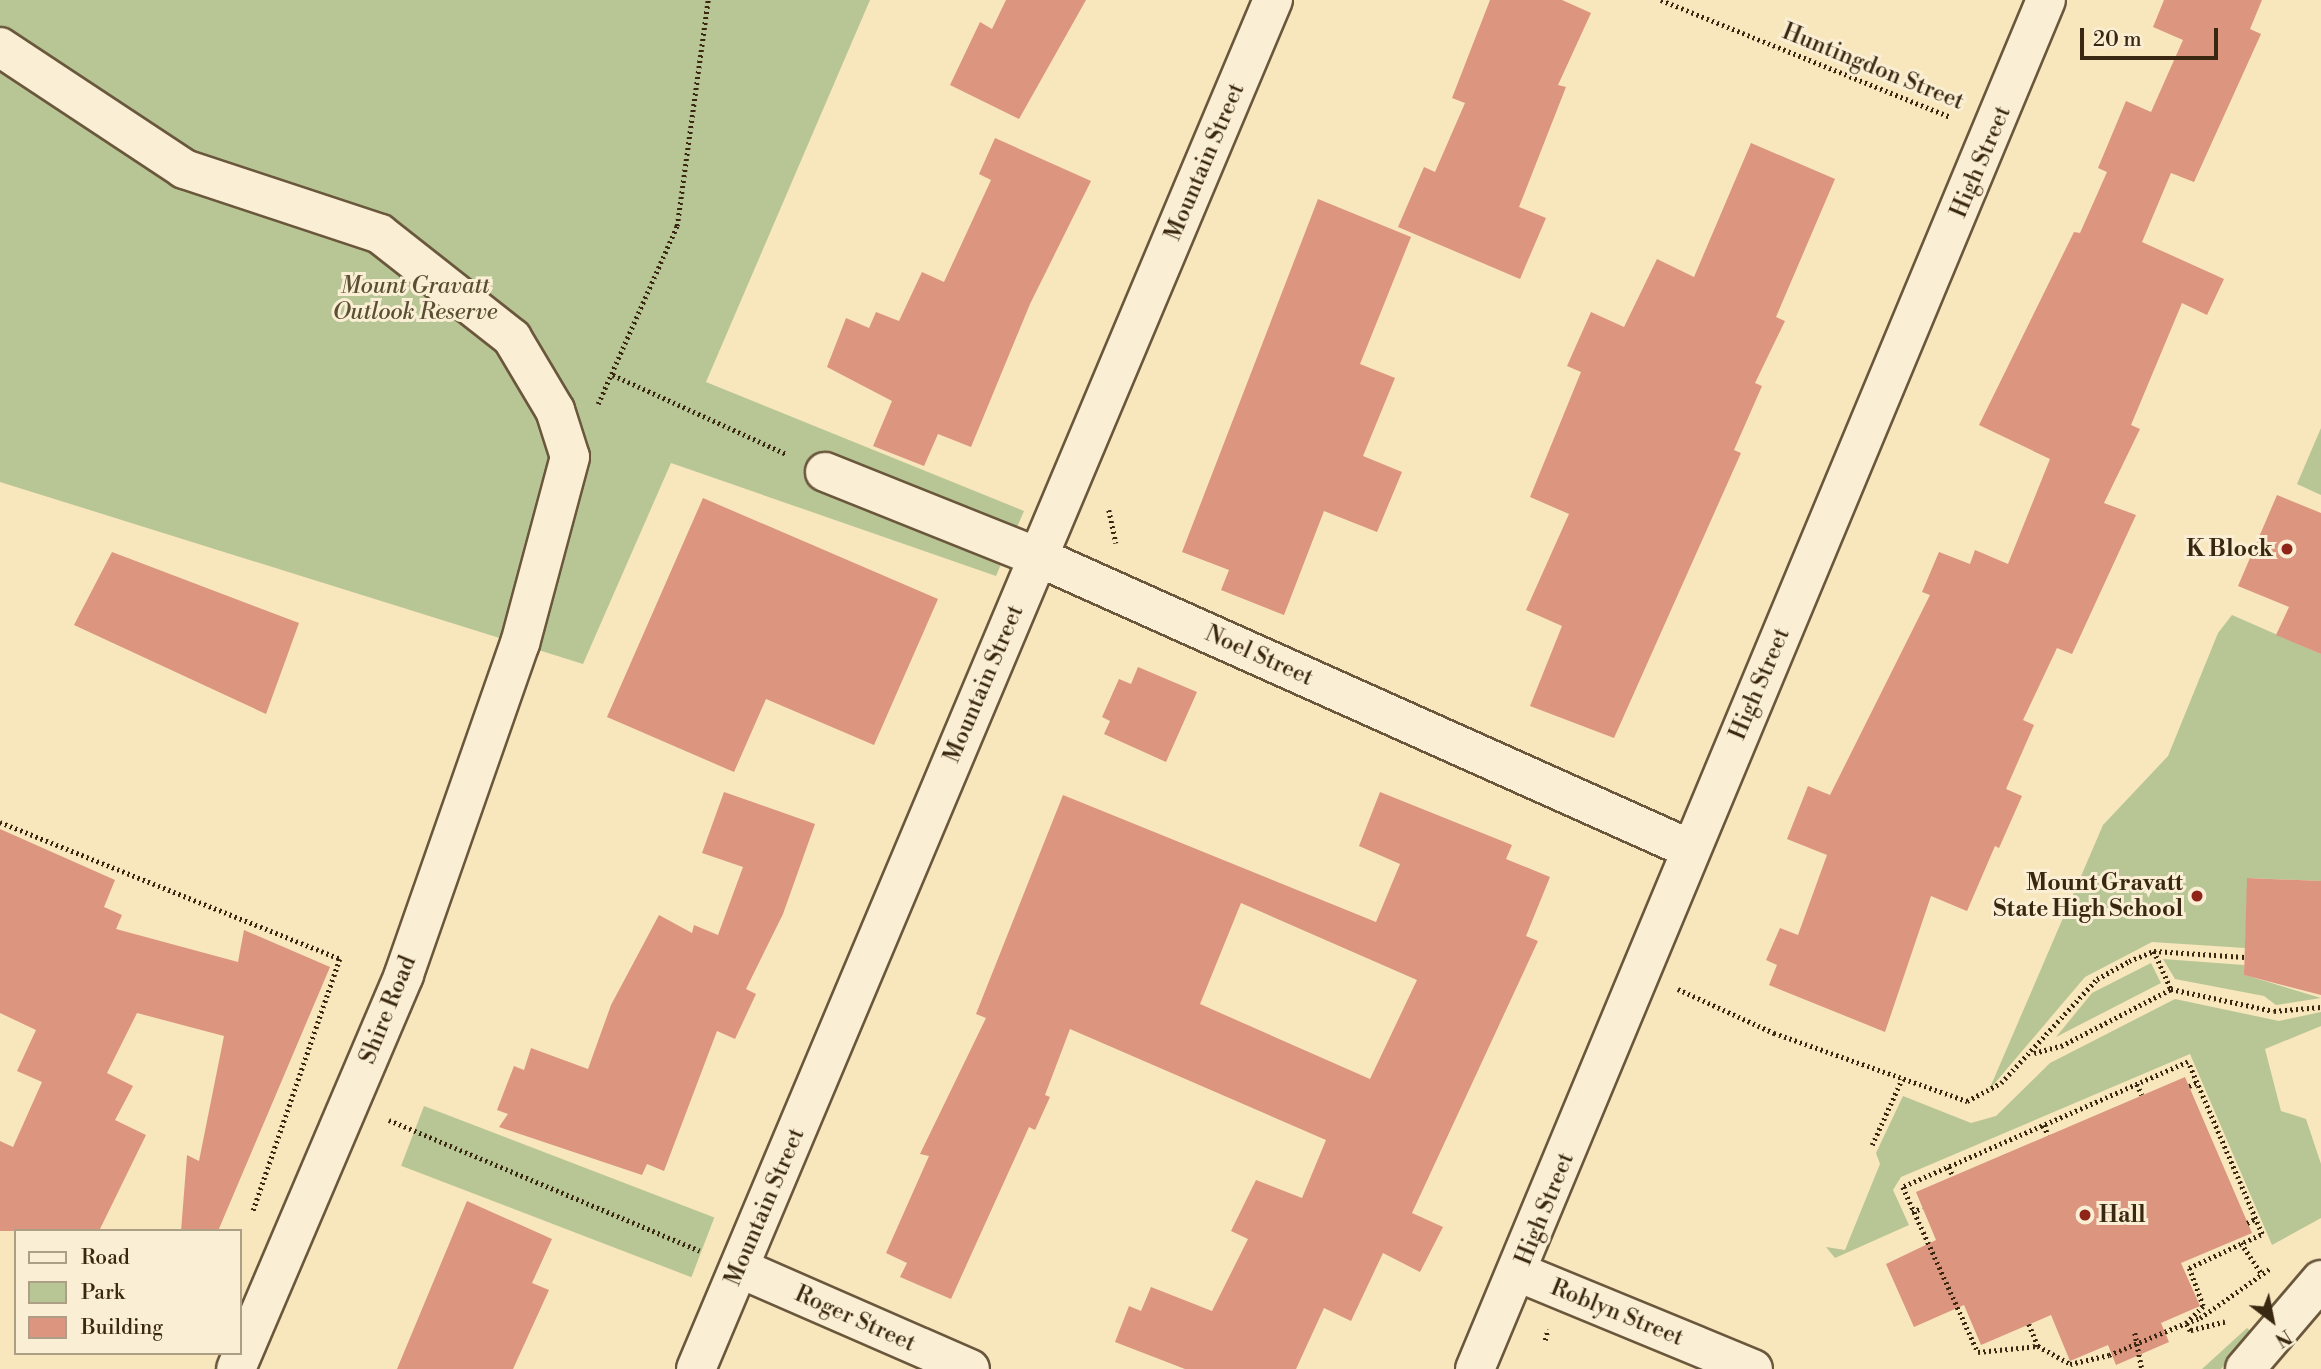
<!DOCTYPE html>
<html>
<head>
<meta charset="utf-8">
<style>
  body { margin:0 }
  #map { position:relative; width:2321px; height:1369px; overflow:hidden; background:#f8e6bd; font-family:"Libre Bodoni",serif }
  div>[style] { position:absolute }
  .green>* { inset:0; background:#b8c695; transform-origin:0 0 }
  .building>* { inset:0; background:#dc957f }
  .path>* { height:4.5px; margin-top:-2.25px; transform-origin:0; background:repeating-linear-gradient(90deg,#3a2711 0 2px,transparent 0 5.5px) }
  .roads { filter:drop-shadow(2px 0 #6a573c) drop-shadow(-2px 0 #6a573c) drop-shadow(0 2px #6a573c) drop-shadow(0 -2px #6a573c) }
  .minor>* { height:38px; margin:-19px; padding:0 19px; transform-origin:19px; border-radius:19px; background:#faefd4 }
  .dots>* { width:19px; height:19px; translate:-50% -50%; box-sizing:border-box; border:4px solid #faefd4; border-radius:50% }
  span { translate:-50% -50%; white-space:nowrap; text-align:center; line-height:1.15; -webkit-text-stroke:6px #faefd4; paint-order:stroke }
  .street-label { font-size:23px; color:#3a2711 }
  .park-label { font-size:23px; color:#5a4f32; font-style:italic }
  .poi-label { font-size:23px; color:#3a2711; font-weight:700 }
  .right { translate:-100% -50%; text-align:right }
  .left { translate:0 -50%; text-align:left }
  .legend { position:absolute; left:14px; top:1229px; width:228px; height:126px; box-sizing:border-box; background:#faefd4; border:2px solid #ad9f86; margin:0; padding:9px 12px; list-style:none; font-size:21px; color:#3a2711 }
  .legend li { display:flex; align-items:center; gap:14px; height:35px }
  .legend b { width:35px; border:2px solid #ad9f86 }
  .north { position:absolute; left:2237px; top:1285px; width:70px; height:70px; -webkit-text-stroke:5px #faefd4; paint-order:stroke; rotate:148deg; font-size:19px; font-weight:700; line-height:28px; text-align:center; color:#3a2711 }
  .north::after { content:''; display:block; margin:auto; width:24px; height:32px; background:#3a2711; clip-path:polygon(50% 0,100% 100%,50% 72%,0 100%) }
  .scale { position:absolute; left:2080px; top:28px; width:138px; height:32px; box-sizing:border-box; border:4px solid #3a2711; border-top:0; padding-left:9px; font-size:21px; line-height:24px; white-space:nowrap; color:#3a2711; -webkit-text-stroke:5px #faefd4; paint-order:stroke }
</style>
</head>
<body>
<div id="map">
  <div class="green">
    <i style="clip-path:polygon(0 0,870px 0,706px 382px,1024px 511px,996px 576px,671px 463px,583px 664px,0 482px)"></i>
    <i style="clip-path:polygon(2321px 428px,2321px 495px,2297px 484px)"></i>
    <i style="clip-path:polygon(2232px 615px,2321px 654px,2321px 881px,2248px 878px,2245px 948px,2152px 942px,2085px 977px,1989px 1090px,2103px 825px,2168px 756px,2218px 633px)"></i>
    <i style="clip-path:polygon(2163px 959px,2244px 965px,2245px 975px,2321px 998px,2276px 1005px,2264px 996px,2175px 979px)"></i>
    <i style="clip-path:polygon(2151px 963px,2161px 983px,2056px 1037px,2092px 993px)"></i>
    <i style="clip-path:polygon(2175px 999px,2279px 1021px,2321px 1012px,2321px 1026px,2265px 1049px,2281px 1111px,2306px 1119px,2321px 1164px,2321px 1218px,2272px 1245px,2190px 1054px,1901px 1177px,1893px 1190px,1909px 1225px,1835px 1258px,1826px 1247px,1845px 1250px,1880px 1164px,1876px 1153px,1903px 1096px,1971px 1123px,1996px 1116px,2050px 1063px)"></i>
    <i style="left:424px;top:1106px;width:311px;height:64px;rotate:21deg"></i>
    <i style="clip-path:polygon(2247px 1328px,2252px 1332px,2221px 1369px,2202px 1369px)"></i>
  </div>
  <div class="building">
    <i style="clip-path:polygon(1006px 0,1086px 0,1019px 119px,950px 85px,980px 22px,992px 29px)"></i>
    <i style="clip-path:polygon(1490px 0,1562px 0,1591px 13px,1558px 85px,1566px 87px,1519px 207px,1546px 218px,1520px 279px,1398px 227px,1424px 167px,1435px 172px,1465px 103px,1452px 98px)"></i>
    <i style="clip-path:polygon(2164px 0,2262px 0,2250px 29px,2261px 34px,2194px 182px,2171px 173px,2142px 242px,2224px 279px,2207px 315px,2182px 303px,2131px 425px,2140px 429px,2104px 503px,2136px 515px,2072px 654px,2057px 648px,2023px 720px,2034px 725px,2006px 789px,2022px 796px,1999px 848px,1995px 846px,1967px 911px,1931px 896px,1885px 1032px,1769px 985px,1777px 965px,1766px 960px,1780px 928px,1798px 935px,1827px 855px,1787px 839px,1808px 786px,1830px 795px,1930px 595px,1922px 592px,1939px 552px,1970px 564px,1975px 550px,2008px 564px,2050px 459px,1979px 425px,2074px 232px,2080px 233px,2107px 172px,2098px 168px,2126px 101px,2151px 112px,2183px 40px,2153px 27px)"></i>
    <i style="clip-path:polygon(995px 138px,1091px 181px,1030px 304px,971px 447px,938px 434px,924px 466px,873px 446px,892px 401px,827px 367px,846px 318px,869px 328px,876px 312px,899px 321px,922px 272px,944px 282px,991px 180px,979px 174px)"></i>
    <i style="clip-path:polygon(1751px 143px,1835px 179px,1776px 317px,1785px 321px,1755px 383px,1762px 386px,1734px 450px,1741px 453px,1614px 738px,1530px 706px,1562px 626px,1526px 610px,1569px 514px,1530px 497px,1581px 372px,1567px 366px,1591px 312px,1624px 327px,1657px 259px,1694px 277px)"></i>
    <i style="clip-path:polygon(1318px 199px,1411px 237px,1360px 364px,1395px 378px,1363px 456px,1402px 472px,1377px 532px,1324px 511px,1284px 615px,1221px 590px,1229px 570px,1182px 552px)"></i>
    <i style="clip-path:polygon(2277px 495px,2321px 513px,2321px 654px,2276px 635px,2289px 607px,2238px 586px)"></i>
    <i style="clip-path:polygon(703px 498px,938px 599px,874px 745px,766px 699px,734px 772px,607px 717px)"></i>
    <i style="clip-path:polygon(112px 552px,299px 623px,266px 714px,74px 625px)"></i>
    <i style="clip-path:polygon(1138px 667px,1197px 692px,1166px 762px,1104px 734px,1110px 721px,1102px 717px,1119px 679px,1131px 684px)"></i>
    <i style="clip-path:polygon(724px 792px,815px 824px,783px 914px,746px 989px,756px 994px,735px 1039px,717px 1031px,664px 1171px,647px 1164px,642px 1175px,499px 1127px,508px 1114px,497px 1110px,514px 1066px,524px 1070px,531px 1048px,588px 1069px,611px 1005px,659px 915px,692px 933px,694px 925px,718px 935px,743px 867px,702px 853px)"></i>
    <i style="clip-path:polygon(evenodd,1380px 792px,1512px 845px,1506px 859px,1550px 877px,1526px 936px,1538px 941px,1412px 1213px,1443px 1227px,1420px 1272px,1383px 1253px,1351px 1321px,1324px 1308px,1296px 1369px,1185px 1369px,1115px 1342px,1129px 1306px,1141px 1311px,1151px 1287px,1212px 1311px,1248px 1239px,1231px 1231px,1256px 1180px,1302px 1198px,1326px 1140px,1070px 1029px,1045px 1095px,1050px 1097px,1035px 1130px,1029px 1127px,951px 1299px,900px 1277px,907px 1263px,886px 1253px,929px 1156px,920px 1154px,986px 1018px,976px 1014px,1063px 795px,1376px 922px,1400px 864px,1359px 846px,1380px 792px,1241px 903px,1417px 980px,1370px 1079px,1200px 1004px,1241px 903px)"></i>
    <i style="clip-path:polygon(0 829px,115px 880px,104px 907px,122px 915px,116px 929px,238px 962px,244px 930px,330px 967px,218px 1231px,181px 1231px,187px 1155px,199px 1161px,224px 1036px,137px 1013px,107px 1073px,133px 1086px,115px 1120px,146px 1135px,99px 1231px,0 1231px,0 1141px,13px 1147px,42px 1082px,17px 1071px,36px 1030px,0 1013px)"></i>
    <i style="clip-path:polygon(2247px 878px,2321px 881px,2321px 995px,2244px 975px)"></i>
    <i style="clip-path:polygon(2185px 1077px,2252px 1233px,2181px 1263px,2200px 1306px,2161px 1323px,2169px 1342px,2116px 1365px,2108px 1345px,2070px 1361px,2051px 1315px,1981px 1345px,1964px 1305px,1914px 1327px,1886px 1264px,1936px 1240px,1916px 1192px)"></i>
    <i style="clip-path:polygon(467px 1201px,552px 1239px,532px 1283px,549px 1290px,513px 1369px,397px 1369px)"></i>
  </div>
  <div class="path">
    <i style="left:1661px;top:0;width:312px;rotate:22deg"></i>
    <i style="left:613px;top:375px;width:190px;rotate:24.5deg"></i>
    <i style="left:598px;top:404px;width:195px;rotate:-66.1deg"></i>
    <i style="left:677px;top:226px;width:228px;rotate:-82.2deg"></i>
    <i style="left:1109px;top:510px;width:34px;rotate:78deg"></i>
    <i style="left:0;top:822px;width:367px;rotate:21.9deg"></i>
    <i style="left:340px;top:959px;width:267px;rotate:109deg"></i>
    <i style="left:2154px;top:951px;width:42px;rotate:65.9deg"></i>
    <i style="left:1678px;top:989px;width:106px;rotate:24.6deg"></i>
    <i style="left:1774px;top:1033px;width:205px;rotate:19.4deg"></i>
    <i style="left:1967px;top:1101px;width:38px;rotate:-28deg"></i>
    <i style="left:2001px;top:1083px;width:142px;rotate:-47.3deg"></i>
    <i style="left:2097px;top:979px;width:37px;rotate:-29deg"></i>
    <i style="left:2129px;top:961px;width:27px;rotate:-22deg"></i>
    <i style="left:2154px;top:951px;width:91px;rotate:3.8deg"></i>
    <i style="left:2034px;top:1053px;width:28px;rotate:-15deg"></i>
    <i style="left:2061px;top:1046px;width:124px;rotate:-27.4deg"></i>
    <i style="left:2171px;top:989px;width:105px;rotate:12.1deg"></i>
    <i style="left:2274px;top:1011px;width:47px;rotate:-4.9deg"></i>
    <i style="left:2137px;top:1084px;width:12px;rotate:66deg"></i>
    <i style="left:2189px;top:1086px;width:9px;rotate:-21deg"></i>
    <i style="left:389px;top:1120px;width:337px;rotate:22.8deg"></i>
    <i style="left:2044px;top:1125px;width:11px;rotate:68deg"></i>
    <i style="left:1872px;top:1145px;width:72px;rotate:-65.6deg"></i>
    <i style="left:1949px;top:1167px;width:10px;rotate:66deg"></i>
    <i style="left:1912px;top:1212px;width:11px;rotate:-22deg"></i>
    <i style="left:2247px;top:1223px;width:9px;rotate:-27deg"></i>
    <i style="left:2241px;top:1243px;width:37px;rotate:56deg"></i>
    <i style="left:2225px;top:1322px;width:36px;rotate:166deg"></i>
    <i style="left:2190px;top:1331px;width:9px;rotate:-117deg"></i>
    <i style="left:2186px;top:1323px;width:24px;rotate:-45deg"></i>
    <i style="left:2203px;top:1306px;width:40px;rotate:-110.2deg"></i>
    <i style="left:2189px;top:1268px;width:81px;rotate:-25deg"></i>
    <i style="left:2262px;top:1234px;width:187px;rotate:-113.3deg"></i>
    <i style="left:2188px;top:1062px;width:311px;rotate:156.3deg"></i>
    <i style="left:1903px;top:1187px;width:181px;rotate:65.6deg"></i>
    <i style="left:1978px;top:1352px;width:60px;rotate:-5.7deg"></i>
    <i style="left:2038px;top:1346px;width:37px;rotate:29deg"></i>
    <i style="left:2070px;top:1364px;width:40px;rotate:-13deg"></i>
    <i style="left:2109px;top:1355px;width:83px;rotate:-22.6deg"></i>
    <i style="left:2186px;top:1323px;width:15px;rotate:-20deg"></i>
    <i style="left:2200px;top:1318px;width:87px;rotate:-35.2deg"></i>
    <i style="left:2029px;top:1324px;width:24px;rotate:68deg"></i>
    <i style="left:2135px;top:1333px;width:37px;rotate:79deg"></i>
    <i style="left:1545px;top:1340px;width:11px;rotate:-75deg"></i>
  </div>
  <div class="roads">
    <div class="minor">
      <i style="left:0;top:47px;width:221px;rotate:33.5deg"></i>
      <i style="left:184px;top:169px;width:206px;rotate:18.3deg"></i>
      <i style="left:380px;top:234px;width:168px;rotate:38.2deg"></i>
      <i style="left:512px;top:338px;width:84px;rotate:59.2deg"></i>
      <i style="left:555px;top:410px;width:49px;rotate:72.3deg"></i>
      <i style="left:570px;top:457px;width:193px;rotate:105deg"></i>
      <i style="left:520px;top:643px;width:352px;rotate:109.3deg"></i>
      <i style="left:404px;top:975px;width:428px;rotate:113.1deg"></i>
      <i style="left:825px;top:472px;width:229px;rotate:21.8deg"></i>
      <i style="left:1038px;top:557px;width:714px;rotate:24.13deg"></i>
      <i style="left:739px;top:1268px;width:252px;rotate:23.6deg"></i>
      <i style="left:1520px;top:1273px;width:252px;rotate:22.4deg"></i>
      <i style="left:696px;top:1369px;width:1486px;rotate:-67.15deg"></i>
      <i style="left:1475px;top:1369px;width:1483px;rotate:-67.36deg"></i>
      <i style="left:2245px;top:1369px;width:117px;rotate:-49.5deg"></i>
    </div>
  </div>
  <div class="dots">
    <i style="left:2287px;top:549px;background:#8f2418"></i>
    <i style="left:2197px;top:896px;background:#8f2418"></i>
    <i style="left:2085px;top:1215px;background:#8f2418"></i>
  </div>
  <div class="street-label">
    <span style="left:1873px;top:67px;rotate:22deg">Huntingdon Street</span>
    <span style="left:1205px;top:162px;rotate:-67deg">Mountain Street</span>
    <span style="left:1981px;top:162px;rotate:-67deg">High Street</span>
    <span style="left:1259px;top:656px;rotate:24deg">Noel Street</span>
    <span style="left:984px;top:684px;rotate:-67deg">Mountain Street</span>
    <span style="left:1760px;top:684px;rotate:-67deg">High Street</span>
    <span style="left:388px;top:1010px;rotate:-68deg">Shire Road</span>
    <span style="left:765px;top:1207px;rotate:-67deg">Mountain Street</span>
    <span style="left:1545px;top:1209px;rotate:-68deg">High Street</span>
    <span style="left:1617px;top:1313px;rotate:22deg">Roblyn Street</span>
    <span style="left:855px;top:1319px;rotate:24deg">Roger Street</span>
  </div>
  <div class="park-label">
    <span style="left:415px;top:299px">Mount Gravatt<br>Outlook Reserve</span>
  </div>
  <div class="poi-label">
    <span class="right" style="left:2273px;top:549px">K Block</span>
    <span class="right" style="left:2183px;top:896px">Mount Gravatt<br>State High School</span>
    <span class="left" style="left:2099px;top:1215px">Hall</span>
  </div>
  <ul class="legend">
  <li><b style="height:9px;background:#faefd4"></b>Road</li>
  <li><b style="height:19px;background:#b8c695"></b>Park</li>
  <li><b style="height:19px;background:#dc957f"></b>Building</li>
  </ul>
  <div class="north">N</div>
  <div class="scale">20 m</div>
</div>
</body>
</html>
